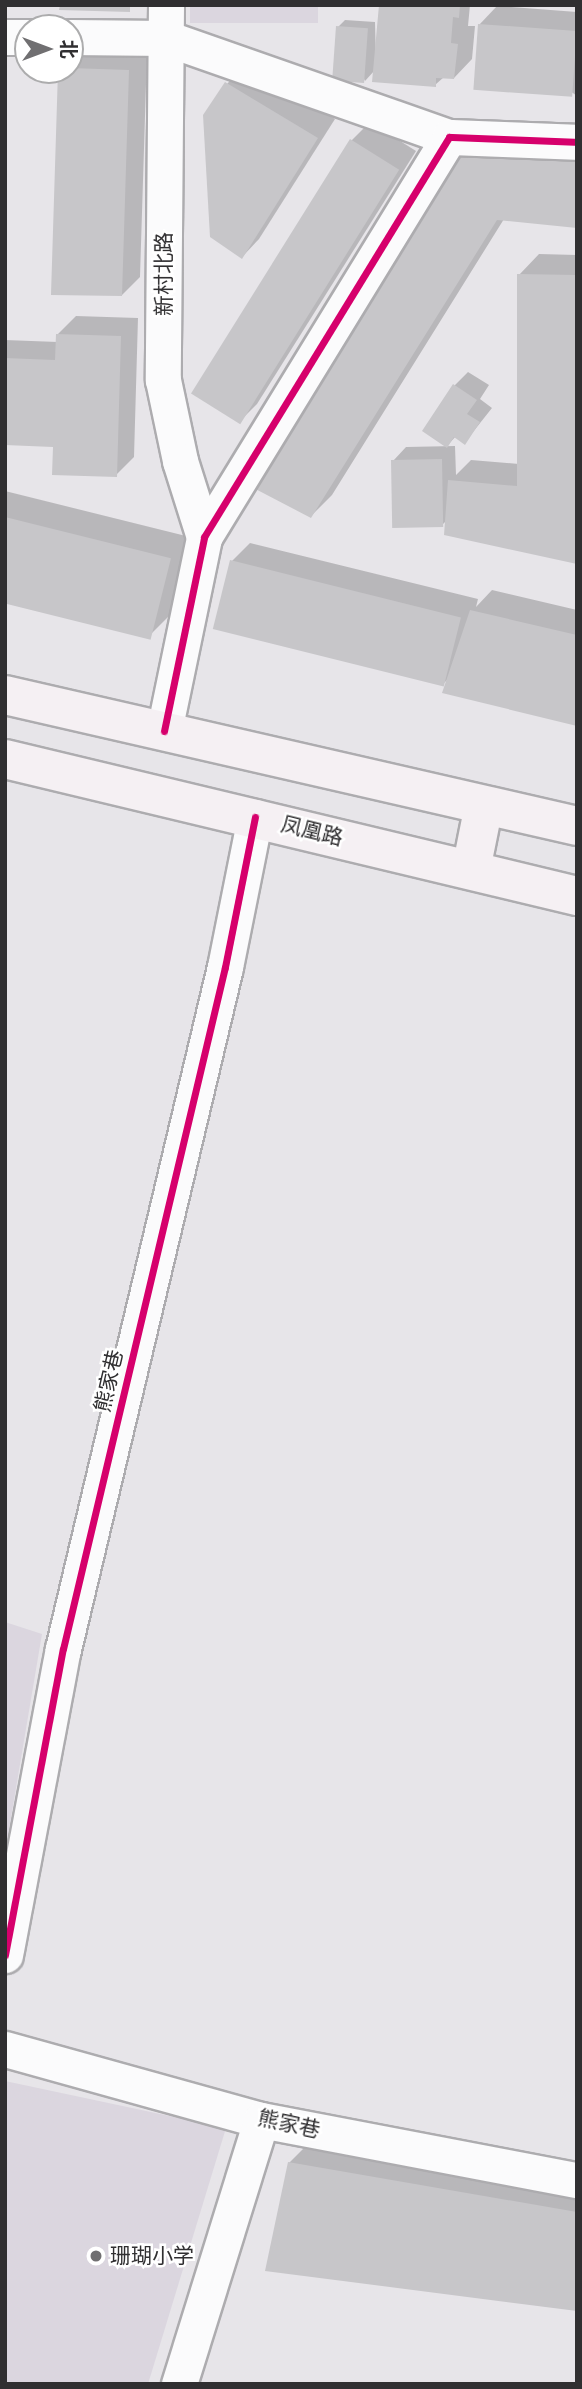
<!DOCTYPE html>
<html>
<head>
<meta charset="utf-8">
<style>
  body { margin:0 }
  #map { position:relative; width:582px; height:2389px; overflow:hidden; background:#e7e5e9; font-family:Helvetica,"Noto Sans SC",sans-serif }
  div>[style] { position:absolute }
  .built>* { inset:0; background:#dbd6df; transform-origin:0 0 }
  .shadow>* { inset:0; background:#0003 }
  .building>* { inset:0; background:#c7c6c9; transform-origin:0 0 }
  .roads { filter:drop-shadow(2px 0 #adacaf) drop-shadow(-2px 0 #adacaf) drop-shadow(0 2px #adacaf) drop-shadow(0 -2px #adacaf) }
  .minor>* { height:35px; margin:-17.5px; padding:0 17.5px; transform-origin:17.5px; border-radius:17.5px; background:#fbfbfc }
  .primary>* { height:38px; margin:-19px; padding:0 19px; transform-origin:19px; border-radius:19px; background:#f5f0f3 }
  .cycleway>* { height:7px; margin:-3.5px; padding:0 3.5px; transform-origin:3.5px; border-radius:3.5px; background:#d6006c }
  .dots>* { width:19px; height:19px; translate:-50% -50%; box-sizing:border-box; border:4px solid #fff; border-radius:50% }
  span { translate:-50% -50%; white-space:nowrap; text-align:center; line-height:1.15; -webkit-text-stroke:5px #fff; paint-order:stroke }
  .street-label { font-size:21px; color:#302f31 }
  .poi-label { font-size:21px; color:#302f31 }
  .left { translate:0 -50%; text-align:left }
  .frame { position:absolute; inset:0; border:7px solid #302f31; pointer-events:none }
  .north { position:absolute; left:14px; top:14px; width:70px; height:70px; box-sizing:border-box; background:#fff; border:2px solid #acacad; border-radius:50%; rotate:90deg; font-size:19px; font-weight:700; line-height:28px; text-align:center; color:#302f31 }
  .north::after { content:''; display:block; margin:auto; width:24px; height:32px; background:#706f71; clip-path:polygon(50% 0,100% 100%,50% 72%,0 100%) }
</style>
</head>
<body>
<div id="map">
  <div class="built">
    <i style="left:190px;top:5px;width:128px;height:18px"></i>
    <i style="clip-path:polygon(5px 1622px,42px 1634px,5px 1853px)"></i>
    <i style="clip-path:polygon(5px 2081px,226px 2128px,148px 2384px,5px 2384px)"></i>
  </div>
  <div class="shadow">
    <i style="clip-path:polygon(381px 5px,470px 5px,468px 26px,475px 26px,472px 59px,454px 78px,444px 77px,435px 85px,375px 70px,365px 81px,338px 27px,345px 20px,375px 22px,376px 62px)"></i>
    <i style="clip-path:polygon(497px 6px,577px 12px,577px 96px,479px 25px)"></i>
    <i style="clip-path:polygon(78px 50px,147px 52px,140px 277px,122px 295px,70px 70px,70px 58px)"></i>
    <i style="clip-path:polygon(245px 65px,335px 119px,259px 239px,242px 257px,227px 84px)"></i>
    <i style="clip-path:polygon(490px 121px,577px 128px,504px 219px,332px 495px,311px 516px,469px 142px)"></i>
    <i style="clip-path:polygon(370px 122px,416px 151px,257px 404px,239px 422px,352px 140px)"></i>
    <i style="clip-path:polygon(539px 254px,577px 255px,577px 562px,447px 520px,442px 525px,393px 461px,406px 447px,455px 446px,456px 475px,471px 460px,519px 464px,519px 275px)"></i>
    <i style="clip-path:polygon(76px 316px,138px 318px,134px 457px,116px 475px,55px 445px,5px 444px,5px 340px,58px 342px,58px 334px)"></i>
    <i style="clip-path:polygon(468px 372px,489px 385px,480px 399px,492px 408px,465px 442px,456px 436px,447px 446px,455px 385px)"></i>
    <i style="clip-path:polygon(5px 491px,190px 537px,171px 614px,150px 635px,5px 599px)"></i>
    <i style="clip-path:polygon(250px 543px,478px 599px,476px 607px,492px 590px,577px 610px,577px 724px,448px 679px,443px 684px,232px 561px)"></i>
    <i style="clip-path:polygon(310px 2142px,577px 2188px,577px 2309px,289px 2163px)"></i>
  </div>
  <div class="building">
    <i style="clip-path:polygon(60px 5px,130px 5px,130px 12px,59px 10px)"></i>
    <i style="clip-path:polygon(379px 5px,460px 5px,459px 18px,453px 17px,451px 43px,458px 44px,454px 79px,436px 78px,436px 87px,372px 82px)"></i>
    <i style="left:478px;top:24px;width:99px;height:66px;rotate:4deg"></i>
    <i style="left:336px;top:26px;width:32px;height:55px;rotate:4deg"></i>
    <i style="clip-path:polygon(70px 68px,129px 70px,122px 296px,51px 295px,58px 70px)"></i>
    <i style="clip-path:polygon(225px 82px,318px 138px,242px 259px,210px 237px,203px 115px)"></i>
    <i style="left:350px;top:139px;width:58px;height:300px;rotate:32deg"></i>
    <i style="clip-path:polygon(467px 141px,577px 150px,577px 228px,497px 220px,311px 518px,246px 484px)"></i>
    <i style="clip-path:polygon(517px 274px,577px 275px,577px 564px,444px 535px,448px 480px,517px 486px)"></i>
    <i style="clip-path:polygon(56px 334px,121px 336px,117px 477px,52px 475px,53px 447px,5px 445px,5px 358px,55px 360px)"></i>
    <i style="clip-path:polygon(453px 384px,477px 400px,467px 414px,480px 422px,465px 445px,454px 437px,447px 448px,422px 431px)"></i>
    <i style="left:442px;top:459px;width:68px;height:51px;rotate:89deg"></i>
    <i style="left:5px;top:517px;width:171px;height:84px;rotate:14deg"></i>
    <i style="left:230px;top:560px;width:238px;height:71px;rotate:14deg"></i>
    <i style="clip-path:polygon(470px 610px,577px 635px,577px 726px,442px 693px)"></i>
    <i style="clip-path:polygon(288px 2162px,577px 2212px,577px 2311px,265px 2271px)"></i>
  </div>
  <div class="roads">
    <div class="minor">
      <i style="left:166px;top:5px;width:375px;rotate:90.5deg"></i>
      <i style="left:163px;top:380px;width:83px;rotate:78.1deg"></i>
      <i style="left:180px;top:461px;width:80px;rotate:72.5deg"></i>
      <i style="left:5px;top:37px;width:23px"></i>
      <i style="left:70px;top:37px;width:96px;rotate:0.6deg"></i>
      <i style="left:166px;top:38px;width:300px;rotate:19.3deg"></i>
      <i style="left:164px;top:731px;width:198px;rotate:-78.3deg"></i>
      <i style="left:204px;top:537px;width:469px;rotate:-58.5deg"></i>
      <i style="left:449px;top:137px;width:128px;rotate:2.2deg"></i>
      <i style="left:5px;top:1955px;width:311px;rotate:-79.3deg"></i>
      <i style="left:63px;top:1649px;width:701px;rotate:-76.64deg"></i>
      <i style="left:225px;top:967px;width:153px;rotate:-78.7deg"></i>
      <i style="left:5px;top:2049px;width:266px;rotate:15.5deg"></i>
      <i style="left:261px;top:2120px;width:322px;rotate:10.8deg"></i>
      <i style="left:179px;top:2384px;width:276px;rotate:-72.7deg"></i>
    </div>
    <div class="primary">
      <i style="left:5px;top:695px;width:587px;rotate:12.9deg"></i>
      <i style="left:5px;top:759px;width:588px;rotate:13.47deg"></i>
      <i style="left:471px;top:870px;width:66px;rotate:-78.7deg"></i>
    </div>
  </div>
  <div class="cycleway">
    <i style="left:164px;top:731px;width:198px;rotate:-78.3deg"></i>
    <i style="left:204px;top:537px;width:469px;rotate:-58.5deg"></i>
    <i style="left:449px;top:137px;width:128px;rotate:2.2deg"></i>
    <i style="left:5px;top:1955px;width:311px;rotate:-79.3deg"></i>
    <i style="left:63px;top:1649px;width:701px;rotate:-76.64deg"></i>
    <i style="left:225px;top:967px;width:153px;rotate:-78.7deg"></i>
  </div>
  <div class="dots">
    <i style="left:96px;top:2256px;background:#706f71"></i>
  </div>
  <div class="street-label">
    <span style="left:164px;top:274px;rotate:-90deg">新村北路</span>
    <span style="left:312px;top:831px;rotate:14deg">凤凰路</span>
    <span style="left:109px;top:1381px;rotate:-77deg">熊家巷</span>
    <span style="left:289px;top:2124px;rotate:12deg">熊家巷</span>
  </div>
  <div class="poi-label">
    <span class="left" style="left:110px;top:2256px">珊瑚小学</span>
  </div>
  <div class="frame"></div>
  <div class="north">北</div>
</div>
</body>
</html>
